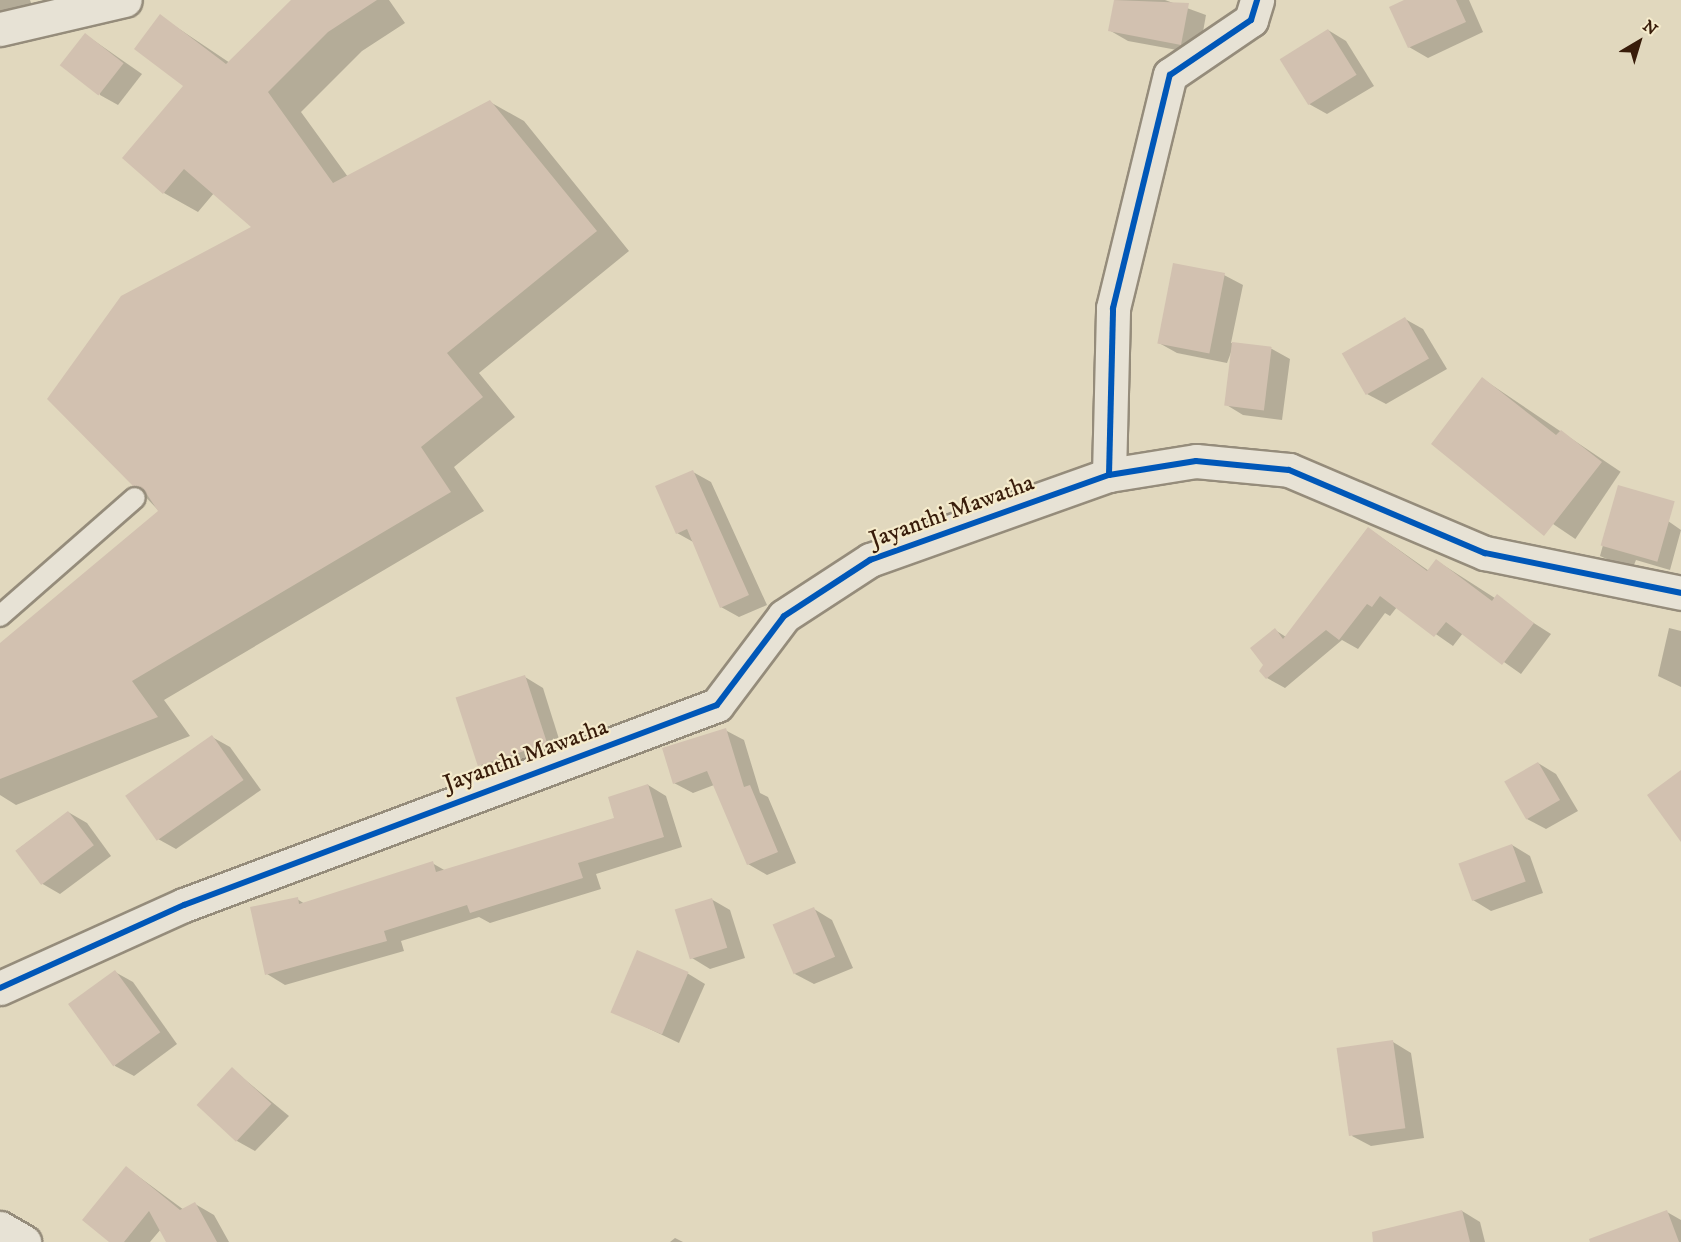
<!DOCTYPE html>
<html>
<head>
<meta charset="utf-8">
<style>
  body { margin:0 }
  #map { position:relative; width:1681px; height:1242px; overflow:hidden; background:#e1d8be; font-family:"IM FELL DW Pica",serif }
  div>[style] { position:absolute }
  .shadow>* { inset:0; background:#0003; transform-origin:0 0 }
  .building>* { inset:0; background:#d2c1b0; transform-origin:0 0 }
  .roads { filter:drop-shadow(2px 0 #958c7b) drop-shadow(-2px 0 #958c7b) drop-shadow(0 2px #958c7b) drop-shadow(0 -2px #958c7b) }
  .lane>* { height:20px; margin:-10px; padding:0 10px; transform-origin:10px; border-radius:10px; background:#e7e2d5 }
  .street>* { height:33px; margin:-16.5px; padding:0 16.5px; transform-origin:16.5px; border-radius:16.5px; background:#e7e2d5 }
  .cycleway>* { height:6px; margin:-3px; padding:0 3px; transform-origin:3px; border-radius:3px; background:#0057b8 }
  span { translate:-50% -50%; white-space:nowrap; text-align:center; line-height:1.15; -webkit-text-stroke:4.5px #f5ebcc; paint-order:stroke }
  .street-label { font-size:24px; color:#381c0a }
  .north { position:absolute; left:1609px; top:12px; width:60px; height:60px; -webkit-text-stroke:4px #f5ebcc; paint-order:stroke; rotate:38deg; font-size:16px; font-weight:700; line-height:24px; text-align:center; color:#381c0a }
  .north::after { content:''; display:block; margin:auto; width:21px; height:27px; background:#381c0a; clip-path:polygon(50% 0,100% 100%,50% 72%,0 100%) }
</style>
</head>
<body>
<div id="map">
  <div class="shadow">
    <i style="clip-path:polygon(0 0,30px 0,36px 16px,0 30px)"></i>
    <i style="clip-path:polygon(293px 0,389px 0,405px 23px,362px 51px,301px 112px,348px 177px,490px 102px,524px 121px,629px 251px,479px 373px,515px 417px,454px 467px,484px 511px,164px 700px,190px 736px,16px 805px,0 795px,0 645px,160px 512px,134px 485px,254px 227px,214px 193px,198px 212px,164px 193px,185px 86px,160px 16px,230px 63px)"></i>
    <i style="clip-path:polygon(1115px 0,1165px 0,1206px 15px,1199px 54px,1128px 41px,1109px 30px)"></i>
    <i style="clip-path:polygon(1407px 0,1469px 0,1483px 32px,1428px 58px,1409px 47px)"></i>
    <i style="clip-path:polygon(1328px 30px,1346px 41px,1374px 86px,1327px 114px,1309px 104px)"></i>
    <i style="clip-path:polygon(86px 35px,142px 74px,118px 105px,100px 95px)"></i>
    <i style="clip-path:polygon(1224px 275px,1243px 285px,1231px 343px,1272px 349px,1290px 359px,1282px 420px,1243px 415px,1225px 404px,1233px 347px,1227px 363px,1177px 353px,1159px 343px)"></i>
    <i style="clip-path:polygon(1405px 319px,1423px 329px,1447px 369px,1386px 404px,1367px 394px)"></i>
    <i style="left:1483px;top:379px;width:166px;height:81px;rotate:34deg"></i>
    <i style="clip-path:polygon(693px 472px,711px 482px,767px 605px,739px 617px,721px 607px,695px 543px,677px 533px)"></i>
    <i style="clip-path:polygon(1619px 487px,1681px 530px,1670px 570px,1636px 560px,1632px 570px,1600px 556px)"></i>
    <i style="clip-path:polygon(1368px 528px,1429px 571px,1437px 561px,1551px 634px,1521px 674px,1463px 633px,1453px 646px,1397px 607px,1390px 616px,1385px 613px,1358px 649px,1342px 640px,1285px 688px,1267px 678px,1265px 665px,1275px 630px,1286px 637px)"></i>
    <i style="clip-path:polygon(1669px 628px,1681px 631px,1681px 687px,1658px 676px)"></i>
    <i style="clip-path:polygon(525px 677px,543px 688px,564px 755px,497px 775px,479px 764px)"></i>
    <i style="clip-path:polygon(725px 730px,744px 740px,760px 793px,768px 797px,796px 863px,767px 875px,748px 864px,714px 785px,693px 793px,674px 783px)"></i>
    <i style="clip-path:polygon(212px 737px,230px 747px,261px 790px,176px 849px,158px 839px)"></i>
    <i style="clip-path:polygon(1538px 763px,1556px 774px,1578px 811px,1546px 829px,1527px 819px)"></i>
    <i style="clip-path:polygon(648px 785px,666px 796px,682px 847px,596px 874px,601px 889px,490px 923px,479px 917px,401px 941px,404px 951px,285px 985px,267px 974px,297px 899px,305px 904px,432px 863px,446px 871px,616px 819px)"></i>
    <i style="clip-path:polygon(68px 812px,87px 823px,111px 856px,60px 894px,41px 883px,17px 850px)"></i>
    <i style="clip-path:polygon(1512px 845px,1530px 856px,1543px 893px,1491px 911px,1473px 900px)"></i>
    <i style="clip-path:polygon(711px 899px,730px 910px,745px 958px,710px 969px,692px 958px)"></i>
    <i style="clip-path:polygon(814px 909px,832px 920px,853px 968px,814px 984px,795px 974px)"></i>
    <i style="clip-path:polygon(115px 972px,133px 982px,177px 1044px,134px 1076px,115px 1066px)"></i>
    <i style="clip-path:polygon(687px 973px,705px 984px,679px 1043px,612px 1011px)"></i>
    <i style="clip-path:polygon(1393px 1042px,1411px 1053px,1424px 1138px,1371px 1146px,1352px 1136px)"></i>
    <i style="clip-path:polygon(232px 1069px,289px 1116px,255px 1151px,237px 1141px)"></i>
    <i style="clip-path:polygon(127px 1168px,184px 1210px,195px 1204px,214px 1215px,229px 1242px,168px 1242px,161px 1229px,150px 1242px,112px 1242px)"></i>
    <i style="clip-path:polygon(1462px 1211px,1480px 1222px,1485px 1242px,1414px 1242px)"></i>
    <i style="clip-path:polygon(1667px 1212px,1681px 1220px,1681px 1242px,1622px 1242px)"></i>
    <i style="clip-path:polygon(675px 1238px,683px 1242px,670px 1242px)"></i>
  </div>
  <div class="building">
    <i style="clip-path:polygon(291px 0,377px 0,328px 32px,268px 92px,333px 183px,490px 100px,597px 231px,447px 353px,483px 397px,421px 447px,451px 492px,132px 681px,158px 717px,0 779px,0 643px,158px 511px,144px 490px,133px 486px,47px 399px,121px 296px,251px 227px,184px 169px,163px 194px,122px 158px,183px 86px,134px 49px,160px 14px,226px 64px)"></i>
    <i style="clip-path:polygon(1114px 0,1189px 3px,1181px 45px,1108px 31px)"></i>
    <i style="clip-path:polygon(1404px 0,1456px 0,1466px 22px,1408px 48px,1389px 7px)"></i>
    <i style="left:1328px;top:29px;width:54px;height:57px;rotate:58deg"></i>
    <i style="left:85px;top:33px;width:49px;height:41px;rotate:38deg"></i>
    <i style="left:1173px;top:263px;width:53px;height:82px;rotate:11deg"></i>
    <i style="left:1405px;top:317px;width:48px;height:73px;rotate:60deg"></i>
    <i style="left:1232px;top:342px;width:40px;height:64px;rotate:7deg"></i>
    <i style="clip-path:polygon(1482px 377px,1556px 435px,1561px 430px,1602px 462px,1544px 536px,1431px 444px)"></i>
    <i style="clip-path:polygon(693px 470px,749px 595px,720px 608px,687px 529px,676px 534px,655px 486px)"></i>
    <i style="left:1618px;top:485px;width:59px;height:63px;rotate:16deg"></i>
    <i style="clip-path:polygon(1368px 527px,1427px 571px,1436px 559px,1492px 601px,1497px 594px,1534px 623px,1502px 665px,1446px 622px,1434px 637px,1380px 596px,1372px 607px,1367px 604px,1339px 640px,1326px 630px,1266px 679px,1259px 671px,1263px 665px,1250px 648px,1275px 628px,1283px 639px)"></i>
    <i style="left:525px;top:675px;width:72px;height:73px;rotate:72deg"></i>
    <i style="clip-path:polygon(726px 728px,744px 787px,750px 785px,778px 852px,747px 865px,707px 771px,673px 784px,662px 748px)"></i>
    <i style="left:212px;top:735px;width:55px;height:106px;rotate:55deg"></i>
    <i style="left:1538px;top:762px;width:44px;height:39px;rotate:60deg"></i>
    <i style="clip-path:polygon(1681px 770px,1681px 842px,1647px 795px)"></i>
    <i style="clip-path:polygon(648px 784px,664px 837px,578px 863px,583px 878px,470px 913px,467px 905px,384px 931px,387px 941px,265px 975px,250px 907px,298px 897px,299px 904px,433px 861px,436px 872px,614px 818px,608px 797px)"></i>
    <i style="left:68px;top:811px;width:43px;height:66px;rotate:53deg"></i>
    <i style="left:1512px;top:844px;width:40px;height:57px;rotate:70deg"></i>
    <i style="left:712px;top:898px;width:52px;height:39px;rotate:73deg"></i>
    <i style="left:814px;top:907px;width:54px;height:45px;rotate:67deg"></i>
    <i style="left:637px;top:950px;width:56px;height:68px;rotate:23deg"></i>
    <i style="left:115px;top:970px;width:77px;height:58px;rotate:54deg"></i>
    <i style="left:1393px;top:1040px;width:89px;height:57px;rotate:82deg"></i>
    <i style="left:232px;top:1067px;width:54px;height:52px;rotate:43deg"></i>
    <i style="clip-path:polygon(126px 1166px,180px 1210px,195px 1202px,217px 1242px,166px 1242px,149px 1211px,124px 1242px,109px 1242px,82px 1220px)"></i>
    <i style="clip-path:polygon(1462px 1210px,1470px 1242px,1373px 1242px,1372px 1232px)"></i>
    <i style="clip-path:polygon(1667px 1210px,1679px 1242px,1590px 1242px,1589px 1239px)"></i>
  </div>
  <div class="roads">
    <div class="lane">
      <i style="left:0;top:616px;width:179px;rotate:-41.2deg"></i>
    </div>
    <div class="street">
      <i style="left:0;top:29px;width:128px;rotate:-13.1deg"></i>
      <i style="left:1109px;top:475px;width:167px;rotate:-88.6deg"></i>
      <i style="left:1113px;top:308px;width:240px;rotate:-76.3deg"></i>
      <i style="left:1170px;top:75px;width:98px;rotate:-34.2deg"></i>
      <i style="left:1251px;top:20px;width:21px;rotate:-73deg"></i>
      <i style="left:0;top:988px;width:202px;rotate:-24.3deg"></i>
      <i style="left:184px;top:905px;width:569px;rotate:-20.57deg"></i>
      <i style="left:717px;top:705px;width:111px;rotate:-53deg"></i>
      <i style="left:784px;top:616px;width:103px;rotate:-33.1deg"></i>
      <i style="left:870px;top:560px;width:254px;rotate:-19.6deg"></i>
      <i style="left:1109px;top:475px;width:88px;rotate:-9.1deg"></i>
      <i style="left:1196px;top:461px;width:93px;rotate:5.5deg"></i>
      <i style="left:1289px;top:470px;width:213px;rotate:23deg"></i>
      <i style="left:1485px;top:553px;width:200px;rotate:11.5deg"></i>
      <i style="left:0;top:1228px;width:28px;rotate:30deg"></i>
    </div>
  </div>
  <div class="cycleway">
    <i style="left:1109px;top:475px;width:167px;rotate:-88.6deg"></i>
    <i style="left:1113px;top:308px;width:240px;rotate:-76.3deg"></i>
    <i style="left:1170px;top:75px;width:98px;rotate:-34.2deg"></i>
    <i style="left:1251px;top:20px;width:21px;rotate:-73deg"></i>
    <i style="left:0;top:988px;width:202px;rotate:-24.3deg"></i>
    <i style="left:184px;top:905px;width:569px;rotate:-20.57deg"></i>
    <i style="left:717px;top:705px;width:111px;rotate:-53deg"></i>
    <i style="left:784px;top:616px;width:103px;rotate:-33.1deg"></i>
    <i style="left:870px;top:560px;width:254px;rotate:-19.6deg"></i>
    <i style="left:1109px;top:475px;width:88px;rotate:-9.1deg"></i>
    <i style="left:1196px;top:461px;width:93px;rotate:5.5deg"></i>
    <i style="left:1289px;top:470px;width:213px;rotate:23deg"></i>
    <i style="left:1485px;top:553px;width:200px;rotate:11.5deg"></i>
  </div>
  <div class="street-label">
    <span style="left:952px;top:512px;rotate:-20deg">Jayanthi Mawatha</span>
    <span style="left:526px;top:756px;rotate:-20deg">Jayanthi Mawatha</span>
  </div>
  <div class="north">N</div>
</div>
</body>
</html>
